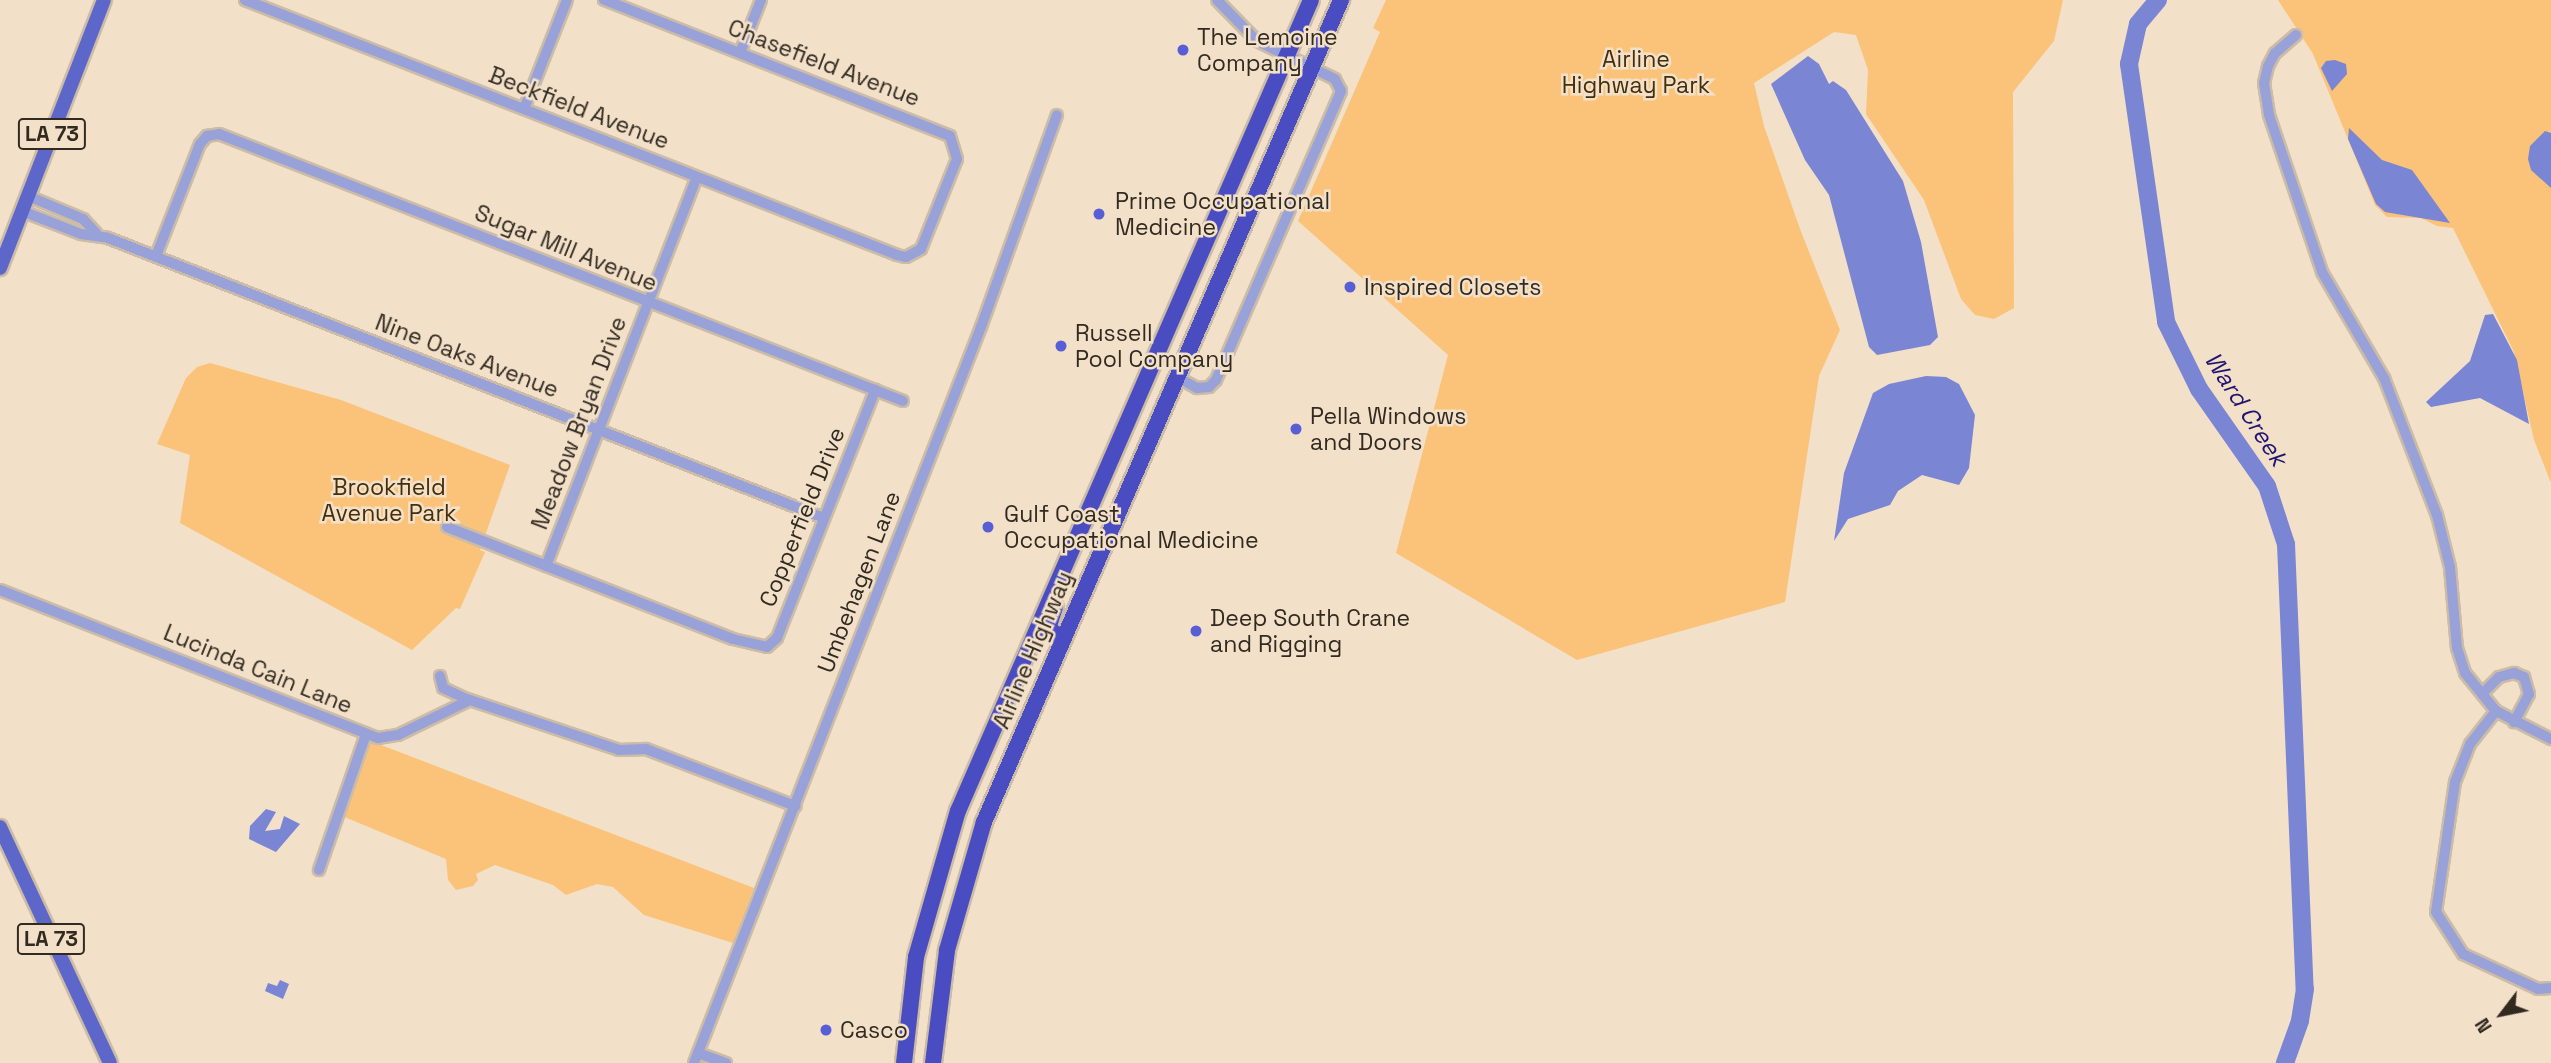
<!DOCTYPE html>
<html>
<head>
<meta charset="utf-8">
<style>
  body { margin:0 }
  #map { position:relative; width:2551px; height:1063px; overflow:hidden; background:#f3e0c8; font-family:"Space Grotesk",sans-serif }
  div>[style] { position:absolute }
  .green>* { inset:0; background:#fac379 }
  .water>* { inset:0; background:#7a85d4 }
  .river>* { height:18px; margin:-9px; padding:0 9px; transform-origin:9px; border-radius:9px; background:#7a85d4 }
  .roads { filter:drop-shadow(2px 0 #ccbca7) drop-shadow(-2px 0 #ccbca7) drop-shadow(0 2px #ccbca7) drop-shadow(0 -2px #ccbca7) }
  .minor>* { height:10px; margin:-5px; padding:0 5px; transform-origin:5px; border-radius:5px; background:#98a2d8 }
  .major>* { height:14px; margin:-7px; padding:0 7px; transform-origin:7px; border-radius:7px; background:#5d66c9 }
  .highway>* { height:16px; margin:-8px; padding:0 8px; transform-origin:8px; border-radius:8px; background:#4a4dc2 }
  .dots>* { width:19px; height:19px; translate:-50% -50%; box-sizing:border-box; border:4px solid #f3e0c8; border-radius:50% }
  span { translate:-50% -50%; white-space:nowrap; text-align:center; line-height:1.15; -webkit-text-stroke:5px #f3e0c8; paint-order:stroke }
  .shield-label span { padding:2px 5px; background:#f3e0c8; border:2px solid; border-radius:5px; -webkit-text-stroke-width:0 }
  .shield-label { font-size:21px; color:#312a21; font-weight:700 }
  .poi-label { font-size:23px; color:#312a21 }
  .left { translate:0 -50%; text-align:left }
  .park-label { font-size:23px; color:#452e0a }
  .street-label { font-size:23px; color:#312a21 }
  .water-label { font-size:24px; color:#1e1471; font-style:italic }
  .north { position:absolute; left:2467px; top:979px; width:70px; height:70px; -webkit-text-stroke:5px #f3e0c8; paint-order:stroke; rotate:238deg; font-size:19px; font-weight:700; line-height:28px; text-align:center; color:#312a21 }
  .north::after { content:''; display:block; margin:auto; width:24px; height:32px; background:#312a21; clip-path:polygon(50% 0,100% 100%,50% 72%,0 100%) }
</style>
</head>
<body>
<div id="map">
  <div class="green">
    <i style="clip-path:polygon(1386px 0,2063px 0,2054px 41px,2013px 92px,2014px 308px,1994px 319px,1975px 315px,1961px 299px,1924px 200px,1866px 114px,1868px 70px,1856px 35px,1834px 32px,1754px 83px,1764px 126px,1800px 229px,1840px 330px,1819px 376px,1785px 602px,1577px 660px,1396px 553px,1448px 355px,1298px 221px,1380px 32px,1373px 28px)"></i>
    <i style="clip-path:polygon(2278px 0,2551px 0,2551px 483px,2534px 440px,2514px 352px,2453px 228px,2437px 226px,2421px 218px,2387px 217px,2375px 205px,2313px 54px)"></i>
    <i style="clip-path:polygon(210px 363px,341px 400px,510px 465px,480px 550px,485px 552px,460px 609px,456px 608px,412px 650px,180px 523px,190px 455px,157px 444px,186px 378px,197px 367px)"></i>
    <i style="clip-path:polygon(368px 740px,754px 888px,733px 943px,644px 915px,613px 887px,597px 884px,566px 895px,553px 885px,495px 865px,476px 874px,478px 880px,473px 886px,456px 890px,448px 880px,446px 859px,342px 816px)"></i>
  </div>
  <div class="water">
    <i style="clip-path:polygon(1808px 56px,1819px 64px,1829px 84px,1833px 81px,1846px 90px,1903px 181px,1921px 242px,1938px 337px,1930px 345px,1877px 355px,1869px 347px,1829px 195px,1805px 160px,1771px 84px)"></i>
    <i style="clip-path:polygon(2335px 60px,2346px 64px,2347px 74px,2332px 91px,2321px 68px,2326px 61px)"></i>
    <i style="clip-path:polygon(2349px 128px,2382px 160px,2412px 170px,2450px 223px,2385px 212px,2376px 204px,2348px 139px)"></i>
    <i style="clip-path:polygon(2545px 131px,2551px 133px,2551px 188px,2531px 170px,2528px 159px,2530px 146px)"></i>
    <i style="clip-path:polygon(2493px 314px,2517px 360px,2529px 424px,2480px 398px,2431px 407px,2426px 402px,2470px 361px,2485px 315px)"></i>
    <i style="clip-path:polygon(1926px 376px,1946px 377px,1959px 384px,1975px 415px,1969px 468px,1959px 485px,1922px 475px,1898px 491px,1890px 505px,1848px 519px,1834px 541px,1844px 473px,1873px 393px,1889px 384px)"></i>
    <i style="clip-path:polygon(266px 809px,276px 812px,265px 831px,280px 829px,284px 816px,300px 824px,276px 852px,249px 839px,250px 826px)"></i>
    <i style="clip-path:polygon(280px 980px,289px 984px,283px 999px,265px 991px,268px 983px,277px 986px)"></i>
  </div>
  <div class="river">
    <i style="left:2158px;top:0;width:31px;rotate:130deg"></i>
    <i style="left:2138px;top:24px;width:41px;rotate:102.7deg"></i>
    <i style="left:2129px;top:64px;width:261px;rotate:81.8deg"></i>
    <i style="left:2166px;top:322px;width:75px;rotate:63.8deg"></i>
    <i style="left:2199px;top:389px;width:118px;rotate:55deg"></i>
    <i style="left:2267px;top:486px;width:61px;rotate:71.9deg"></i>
    <i style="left:2286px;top:544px;width:445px;rotate:87.6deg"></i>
    <i style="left:2305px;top:989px;width:32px;rotate:99deg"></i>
    <i style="left:2300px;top:1021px;width:45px;rotate:109.7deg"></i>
  </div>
  <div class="roads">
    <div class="minor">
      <i style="left:245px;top:0;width:700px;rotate:21.36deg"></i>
      <i style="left:897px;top:255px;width:9px;rotate:13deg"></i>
      <i style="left:906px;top:257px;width:17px;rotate:-28deg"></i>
      <i style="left:921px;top:249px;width:97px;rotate:-68.2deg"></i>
      <i style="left:957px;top:159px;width:24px;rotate:-107deg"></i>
      <i style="left:950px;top:136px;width:372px;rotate:-158.5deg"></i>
      <i style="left:2296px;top:35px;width:28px;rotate:139deg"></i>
      <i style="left:2275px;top:53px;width:15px;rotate:118deg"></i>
      <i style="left:2268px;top:66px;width:17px;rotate:103deg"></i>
      <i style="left:2264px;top:83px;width:32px;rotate:81deg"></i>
      <i style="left:2269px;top:115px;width:166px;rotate:71.3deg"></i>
      <i style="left:2322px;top:272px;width:123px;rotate:59.7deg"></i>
      <i style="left:2384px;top:378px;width:147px;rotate:68.9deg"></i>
      <i style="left:2437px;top:515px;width:54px;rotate:76deg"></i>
      <i style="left:2450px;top:567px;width:81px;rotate:85.1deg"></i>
      <i style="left:2457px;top:648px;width:26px;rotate:72deg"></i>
      <i style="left:2465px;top:673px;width:49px;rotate:50.8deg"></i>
      <i style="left:2496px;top:711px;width:62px;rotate:27deg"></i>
      <i style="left:740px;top:53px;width:57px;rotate:-68.4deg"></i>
      <i style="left:524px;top:109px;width:117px;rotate:-68.5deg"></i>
      <i style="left:28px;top:196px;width:60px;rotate:22.7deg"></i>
      <i style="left:83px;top:219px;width:19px;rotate:47deg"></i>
      <i style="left:22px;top:211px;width:63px;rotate:21.3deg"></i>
      <i style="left:81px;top:234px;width:27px;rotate:8deg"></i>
      <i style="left:108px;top:238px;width:769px;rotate:21.36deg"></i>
      <i style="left:156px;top:256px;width:120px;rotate:-68.6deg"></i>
      <i style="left:200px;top:144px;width:11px;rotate:-49deg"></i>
      <i style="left:207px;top:136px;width:12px;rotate:-9deg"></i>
      <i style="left:219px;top:134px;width:734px;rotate:21.32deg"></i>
      <i style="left:1177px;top:377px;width:23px;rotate:29deg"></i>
      <i style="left:1197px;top:388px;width:12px;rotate:-5deg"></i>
      <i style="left:1209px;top:387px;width:10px;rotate:-45deg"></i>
      <i style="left:1216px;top:380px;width:315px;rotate:-66.6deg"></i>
      <i style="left:1341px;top:91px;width:13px;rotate:-117deg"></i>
      <i style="left:1335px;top:79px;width:87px;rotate:-154deg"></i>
      <i style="left:1257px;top:41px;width:57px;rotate:-134.3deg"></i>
      <i style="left:447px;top:527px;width:307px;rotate:21.4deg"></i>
      <i style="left:733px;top:639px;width:35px;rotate:13deg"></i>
      <i style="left:767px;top:647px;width:13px;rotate:-42deg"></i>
      <i style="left:777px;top:638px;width:267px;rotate:-68.4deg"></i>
      <i style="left:546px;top:566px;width:417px;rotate:-68.8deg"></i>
      <i style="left:0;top:590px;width:406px;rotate:21.4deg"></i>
      <i style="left:378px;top:738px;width:20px;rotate:-9deg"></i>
      <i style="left:398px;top:735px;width:80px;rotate:-25.9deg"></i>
      <i style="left:440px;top:676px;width:12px;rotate:76deg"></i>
      <i style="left:443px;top:688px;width:23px;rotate:25deg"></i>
      <i style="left:464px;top:698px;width:163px;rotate:18.5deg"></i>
      <i style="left:619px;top:750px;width:27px;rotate:-2deg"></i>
      <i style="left:646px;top:749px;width:160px;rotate:20.9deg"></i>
      <i style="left:2482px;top:694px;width:24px;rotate:-45deg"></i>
      <i style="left:2499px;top:677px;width:16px;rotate:-15deg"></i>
      <i style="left:2514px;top:673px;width:11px;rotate:22deg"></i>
      <i style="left:2524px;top:677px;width:18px;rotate:74deg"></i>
      <i style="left:2529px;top:694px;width:32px;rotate:118deg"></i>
      <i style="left:2496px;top:711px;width:42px;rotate:128.2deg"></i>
      <i style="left:2470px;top:744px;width:41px;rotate:111.5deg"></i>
      <i style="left:2455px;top:782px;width:131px;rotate:98.3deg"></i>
      <i style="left:2436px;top:912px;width:50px;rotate:57.3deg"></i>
      <i style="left:2463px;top:954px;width:83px;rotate:25deg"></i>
      <i style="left:2538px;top:989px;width:13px;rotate:-4deg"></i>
      <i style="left:319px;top:870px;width:144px;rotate:-70.9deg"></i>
      <i style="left:698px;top:1053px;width:30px;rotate:20deg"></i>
      <i style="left:694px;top:1063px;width:790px;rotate:-68.7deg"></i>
      <i style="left:981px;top:327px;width:225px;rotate:-70.3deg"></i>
    </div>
    <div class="major">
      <i style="left:0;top:268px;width:287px;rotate:-68.8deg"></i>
      <i style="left:0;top:827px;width:260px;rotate:65deg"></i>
    </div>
    <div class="highway">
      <i style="left:1055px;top:607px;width:22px;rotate:108deg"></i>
      <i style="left:1048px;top:628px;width:19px;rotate:36deg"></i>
      <i style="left:904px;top:1063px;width:107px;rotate:-83.5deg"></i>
      <i style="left:916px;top:957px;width:152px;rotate:-74deg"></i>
      <i style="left:958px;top:811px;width:884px;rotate:-66.48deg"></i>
      <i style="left:933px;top:1063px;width:114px;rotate:-82.9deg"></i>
      <i style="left:947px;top:950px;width:133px;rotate:-73.9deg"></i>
      <i style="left:984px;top:822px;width:896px;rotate:-66.52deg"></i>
    </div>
  </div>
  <div class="dots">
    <i style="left:1183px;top:50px;background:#585ed5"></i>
    <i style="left:1099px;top:214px;background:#585ed5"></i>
    <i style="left:1350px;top:287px;background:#585ed5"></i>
    <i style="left:1061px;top:346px;background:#585ed5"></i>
    <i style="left:1296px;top:429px;background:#585ed5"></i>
    <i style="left:988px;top:527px;background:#585ed5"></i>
    <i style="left:1196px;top:631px;background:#585ed5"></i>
    <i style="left:826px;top:1030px;background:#585ed5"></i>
  </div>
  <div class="shield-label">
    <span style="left:52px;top:134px">LA 73</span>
    <span style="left:51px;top:939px">LA 73</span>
  </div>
  <div class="poi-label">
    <span class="left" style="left:1197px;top:50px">The Lemoine<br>Company</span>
    <span class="left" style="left:1115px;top:214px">Prime Occupational<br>Medicine</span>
    <span class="left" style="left:1364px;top:287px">Inspired Closets</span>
    <span class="left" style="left:1075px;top:346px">Russell<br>Pool Company</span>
    <span class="left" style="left:1310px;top:429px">Pella Windows<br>and Doors</span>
    <span class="left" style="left:1004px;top:527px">Gulf Coast<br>Occupational Medicine</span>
    <span class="left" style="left:1210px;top:631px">Deep South Crane<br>and Rigging</span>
    <span class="left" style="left:840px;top:1030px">Casco</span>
  </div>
  <div class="park-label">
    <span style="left:1636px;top:72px">Airline<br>Highway Park</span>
    <span style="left:389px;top:500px">Brookfield<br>Avenue Park</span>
  </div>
  <div class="street-label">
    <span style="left:824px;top:63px;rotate:21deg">Chasefield Avenue</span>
    <span style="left:579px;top:108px;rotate:21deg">Beckfield Avenue</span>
    <span style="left:566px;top:248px;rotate:22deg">Sugar Mill Avenue</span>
    <span style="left:467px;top:356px;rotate:21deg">Nine Oaks Avenue</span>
    <span style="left:579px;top:423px;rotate:-69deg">Meadow Bryan Drive</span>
    <span style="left:802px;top:517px;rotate:-68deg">Copperfield Drive</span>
    <span style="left:859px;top:582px;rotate:-69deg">Umbehagen Lane</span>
    <span style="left:1033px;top:650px;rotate:-67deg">Airline Highway</span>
    <span style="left:258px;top:669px;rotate:22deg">Lucinda Cain Lane</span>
  </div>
  <div class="water-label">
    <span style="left:2246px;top:409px;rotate:57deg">Ward Creek</span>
  </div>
  <div class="north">N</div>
</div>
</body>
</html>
